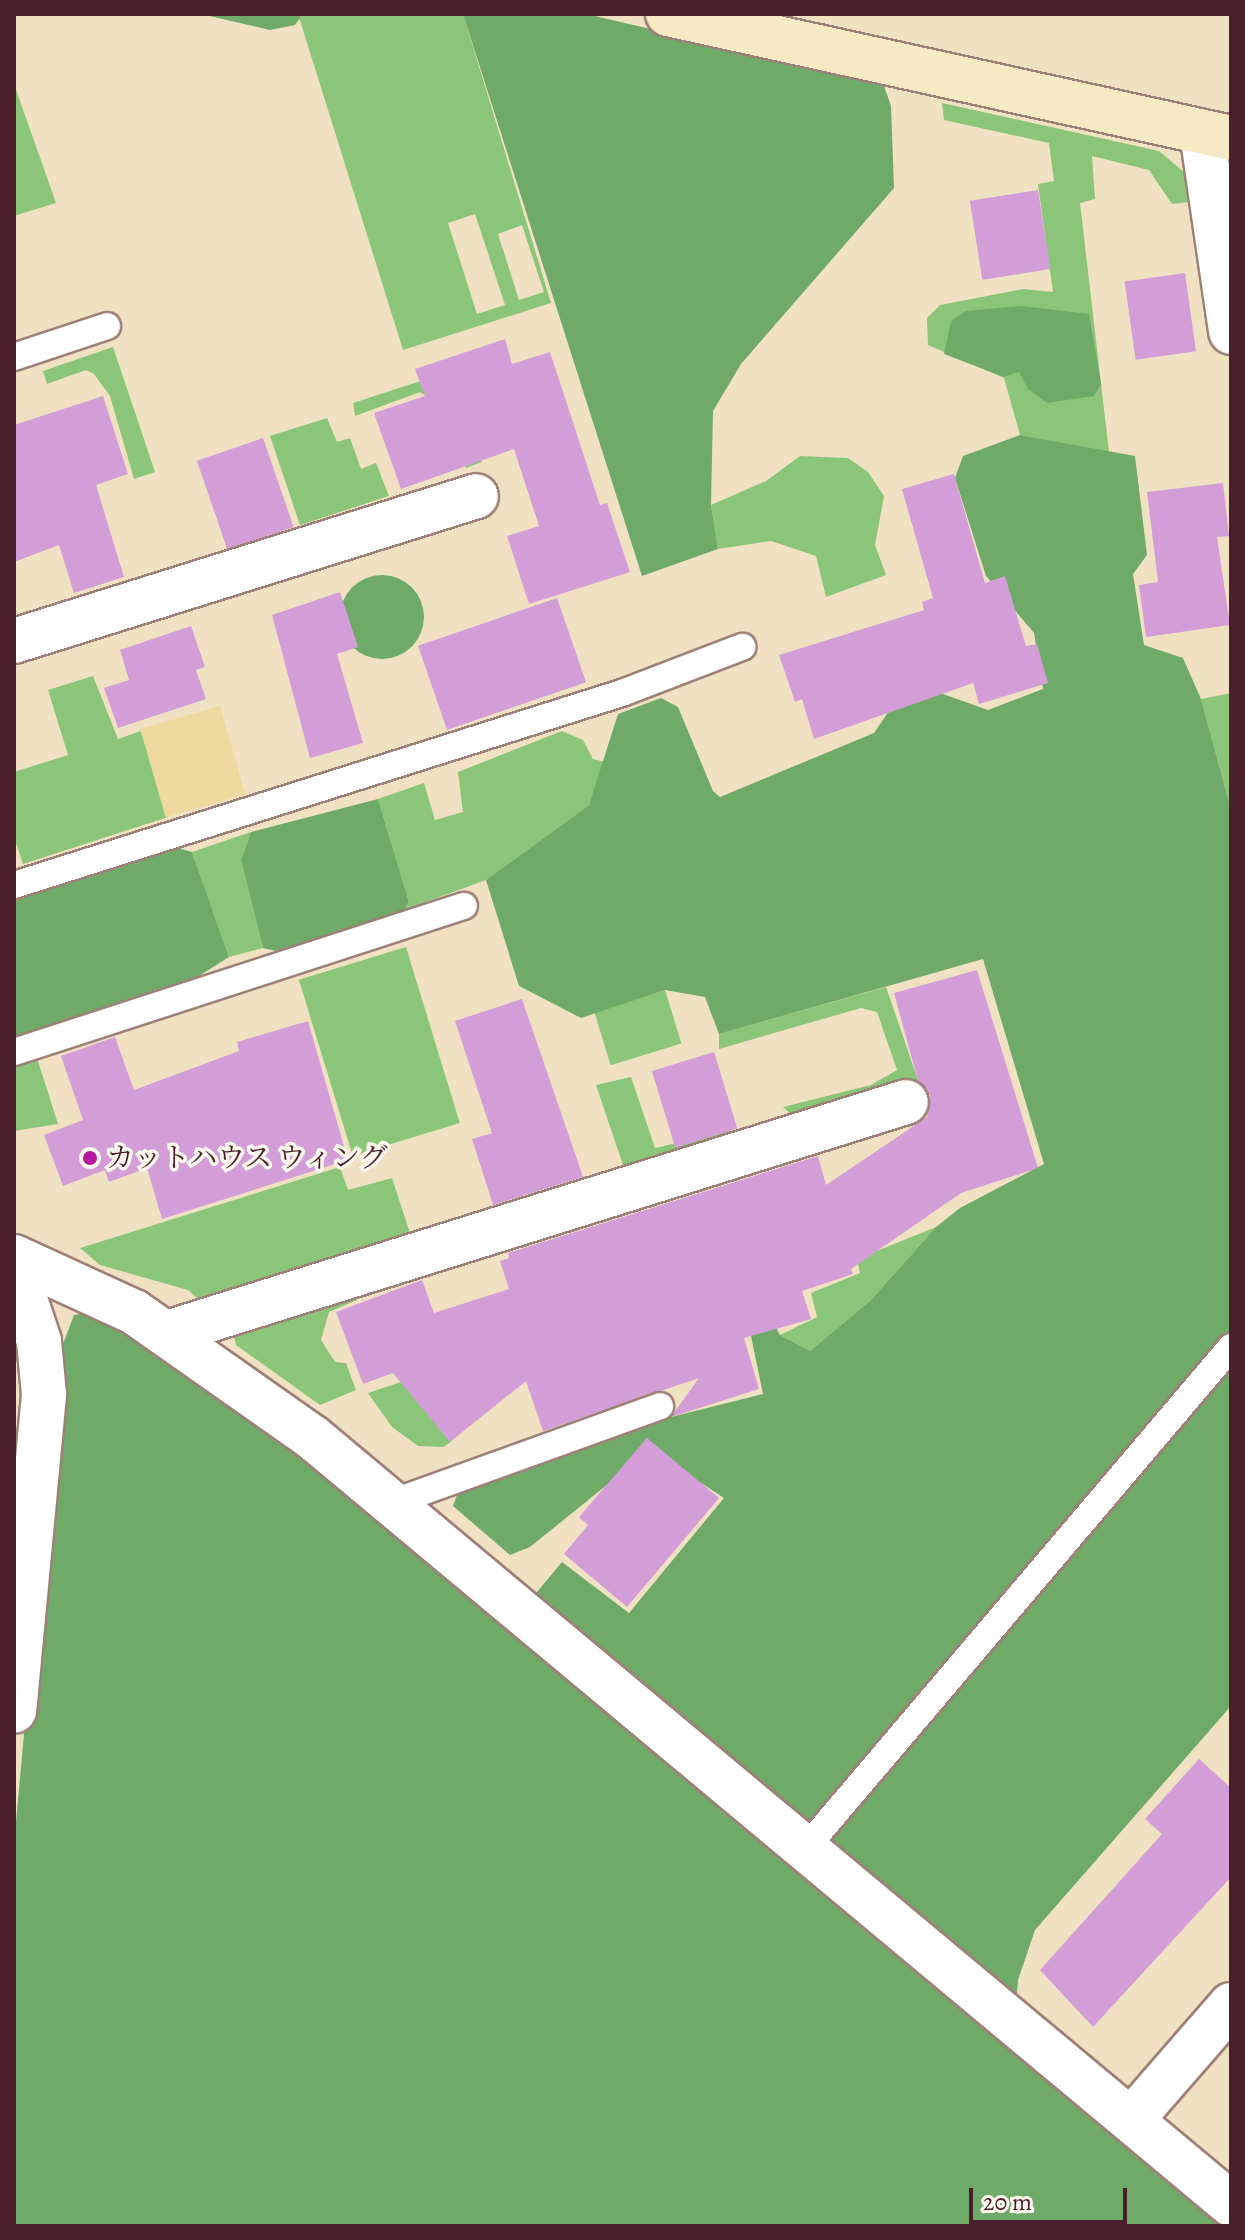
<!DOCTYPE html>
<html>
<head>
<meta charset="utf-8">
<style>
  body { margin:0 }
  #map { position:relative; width:1245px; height:2240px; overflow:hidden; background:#f0e1c3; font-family:Alegreya,"Noto Serif JP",serif }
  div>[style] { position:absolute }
  .green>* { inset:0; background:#8bc579; transform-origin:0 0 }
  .forest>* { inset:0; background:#70aa69 }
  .round { border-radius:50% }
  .sand>* { inset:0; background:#eeda9e; transform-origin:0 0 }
  .building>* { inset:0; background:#d39ed7; transform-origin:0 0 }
  .roads { filter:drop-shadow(2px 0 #9d8077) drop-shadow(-2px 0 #9d8077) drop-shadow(0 2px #9d8077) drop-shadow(0 -2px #9d8077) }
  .lane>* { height:26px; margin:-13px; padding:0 13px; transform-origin:13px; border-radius:13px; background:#fff }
  .street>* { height:44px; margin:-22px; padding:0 22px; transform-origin:22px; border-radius:22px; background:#fff }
  .secondary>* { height:44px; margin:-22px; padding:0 22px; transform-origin:22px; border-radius:22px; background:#f6e9c3 }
  .dots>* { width:22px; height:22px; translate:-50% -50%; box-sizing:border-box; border:4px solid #fbf7ec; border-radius:50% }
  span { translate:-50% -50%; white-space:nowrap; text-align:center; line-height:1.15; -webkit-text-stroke:7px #fbf7ec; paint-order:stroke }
  .poi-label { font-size:28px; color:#4a1f2b }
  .left { translate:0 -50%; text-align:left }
  .frame { position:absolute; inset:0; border:16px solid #4a1f2b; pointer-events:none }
  .scale { position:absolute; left:969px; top:2188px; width:158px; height:36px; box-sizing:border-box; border:4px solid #4a1f2b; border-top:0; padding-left:10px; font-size:24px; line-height:28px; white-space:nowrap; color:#4a1f2b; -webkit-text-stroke:6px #fbf7ec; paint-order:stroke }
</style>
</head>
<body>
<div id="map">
  <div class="green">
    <i style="clip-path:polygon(evenodd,298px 14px,463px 14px,551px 303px,403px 350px,298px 14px,475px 214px,505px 305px,477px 314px,448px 223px,475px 214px,298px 14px,522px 225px,544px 292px,519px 300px,498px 234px,522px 225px)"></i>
    <i style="clip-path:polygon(14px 84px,56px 203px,14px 216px)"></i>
    <i style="clip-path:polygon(942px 103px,1159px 151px,1185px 173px,1189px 202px,1172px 204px,1149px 170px,1092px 156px,1095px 199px,1080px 203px,1109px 452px,1020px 435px,1004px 378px,928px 345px,927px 318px,940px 305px,1023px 289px,1053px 292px,1038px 184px,1054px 181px,1049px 143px,944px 120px)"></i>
    <i style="clip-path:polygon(113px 347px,155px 472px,134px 479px,110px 396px,94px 374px,86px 370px,47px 384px,43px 371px)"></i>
    <i style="clip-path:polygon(451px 371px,482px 462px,466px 468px,447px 411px,420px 392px,355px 416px,353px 403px)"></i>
    <i style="clip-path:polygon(327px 418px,337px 442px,350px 438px,361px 469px,376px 463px,389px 496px,300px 525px,270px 436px)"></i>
    <i style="clip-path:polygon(800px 456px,848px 458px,868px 472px,884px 496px,875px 545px,886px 575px,826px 597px,816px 556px,771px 541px,718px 549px,711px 505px,766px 481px)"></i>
    <i style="clip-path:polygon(93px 676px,118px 739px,141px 731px,168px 817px,23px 864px,14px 837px,14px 772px,68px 755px,48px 690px)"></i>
    <i style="clip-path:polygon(1231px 693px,1231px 809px,1201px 699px)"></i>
    <i style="clip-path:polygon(562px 731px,583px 740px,593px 759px,605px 762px,589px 805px,486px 880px,404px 910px,409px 902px,378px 799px,424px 783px,435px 820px,463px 812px,458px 772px)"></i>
    <i style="clip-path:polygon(251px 832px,241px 860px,263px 948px,229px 957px,192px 852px)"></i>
    <i style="left:406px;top:947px;width:184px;height:112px;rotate:73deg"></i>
    <i style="clip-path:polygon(886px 987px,920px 1086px,794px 1117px,783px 1107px,871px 1085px,897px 1070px,877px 1012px,861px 1008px,719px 1049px,719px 1034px)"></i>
    <i style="left:665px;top:990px;width:56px;height:74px;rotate:73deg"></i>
    <i style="clip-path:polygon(37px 1058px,58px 1124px,14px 1131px,14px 1064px)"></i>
    <i style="clip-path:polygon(631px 1077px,655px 1148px,733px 1130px,739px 1137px,625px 1171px,596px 1085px)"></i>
    <i style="clip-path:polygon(340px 1167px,348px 1190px,392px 1178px,411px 1236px,206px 1306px,188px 1290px,100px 1265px,80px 1248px)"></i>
    <i style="clip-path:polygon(936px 1227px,870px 1301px,810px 1351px,780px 1335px,817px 1317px,811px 1293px,860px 1273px,857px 1259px)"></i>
    <i style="clip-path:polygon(353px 1293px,357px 1300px,329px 1312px,321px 1340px,335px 1362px,346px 1363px,356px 1390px,320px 1405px,236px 1345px,234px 1336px)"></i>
    <i style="clip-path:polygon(479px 1356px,422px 1407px,451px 1442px,443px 1447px,418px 1446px,392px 1427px,368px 1393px)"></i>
  </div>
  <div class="forest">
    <i style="clip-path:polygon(201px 14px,303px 14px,295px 25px,270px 30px)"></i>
    <i style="clip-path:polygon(463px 14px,586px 14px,883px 83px,891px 106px,894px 188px,741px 364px,713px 411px,711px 505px,718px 549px,642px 576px)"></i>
    <i style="clip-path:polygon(1022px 306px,1089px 314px,1101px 384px,1094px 396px,1047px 403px,1028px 389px,1019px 372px,1004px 377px,944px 354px,951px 321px,966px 311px)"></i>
    <i style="clip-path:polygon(1020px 435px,1135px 456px,1147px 555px,1133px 574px,1144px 645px,1183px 658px,1201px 699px,1231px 809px,1231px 1706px,1035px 1930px,1018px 1980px,1013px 2040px,1231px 2226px,14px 2226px,14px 1843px,59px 1355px,74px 1315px,98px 1311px,160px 1342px,511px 1623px,562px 1562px,629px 1613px,724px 1498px,661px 1457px,618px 1476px,530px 1547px,510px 1555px,453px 1506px,457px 1495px,667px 1418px,763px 1394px,746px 1312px,763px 1304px,780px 1335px,810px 1351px,870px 1301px,936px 1227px,960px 1208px,1044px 1164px,983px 959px,719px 1034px,705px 997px,665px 990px,581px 1018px,519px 986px,486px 880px,589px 805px,618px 714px,661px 698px,678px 707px,713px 791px,720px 797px,874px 733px,893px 705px,926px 688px,988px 710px,1043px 689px,1034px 633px,986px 576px,955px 478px,963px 456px)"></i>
    <i class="round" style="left:340px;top:575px;width:84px;height:84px"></i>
    <i style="clip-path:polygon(378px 799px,409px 902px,404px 910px,284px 953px,263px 948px,241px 860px,251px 832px)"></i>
    <i style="clip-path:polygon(174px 847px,192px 852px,229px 957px,186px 984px,31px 1036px,14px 1036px,14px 895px)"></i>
  </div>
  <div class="sand">
    <i style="left:220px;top:706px;width:92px;height:83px;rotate:74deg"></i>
  </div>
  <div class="building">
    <i style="left:1038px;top:190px;width:80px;height:69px;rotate:81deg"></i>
    <i style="left:1185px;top:273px;width:79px;height:61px;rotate:82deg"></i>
    <i style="clip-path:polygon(505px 339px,512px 364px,550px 352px,600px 505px,607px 503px,630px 572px,529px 604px,507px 536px,539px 526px,514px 449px,401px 489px,374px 413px,425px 396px,415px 369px)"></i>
    <i style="clip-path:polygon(103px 396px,128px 474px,96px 485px,124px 577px,74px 593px,59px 545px,14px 562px,14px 425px)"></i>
    <i style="left:263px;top:438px;width:94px;height:70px;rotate:71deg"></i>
    <i style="clip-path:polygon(954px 474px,985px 583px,1005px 576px,1026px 646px,1037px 644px,1048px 683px,979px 704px,973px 683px,814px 739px,802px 699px,795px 702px,779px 655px,924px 610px,922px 602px,933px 598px,902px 489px)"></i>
    <i style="clip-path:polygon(1223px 483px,1229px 536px,1217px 537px,1230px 625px,1146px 637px,1139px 585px,1158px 582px,1147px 492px)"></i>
    <i style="clip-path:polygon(340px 592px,358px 647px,337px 654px,363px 743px,310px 758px,272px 615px)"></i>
    <i style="left:557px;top:598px;width:89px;height:147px;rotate:71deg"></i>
    <i style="clip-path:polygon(191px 626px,205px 667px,196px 670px,206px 699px,118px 728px,104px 688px,129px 680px,120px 650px)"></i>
    <i style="clip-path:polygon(977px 970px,1038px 1168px,961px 1193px,851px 1269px,853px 1274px,802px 1291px,811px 1319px,744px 1338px,759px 1389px,671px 1417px,699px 1378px,543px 1431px,526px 1381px,450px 1442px,393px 1373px,363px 1384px,336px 1312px,422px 1280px,434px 1313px,509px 1289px,500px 1261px,509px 1258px,508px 1253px,818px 1156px,826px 1185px,927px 1117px,930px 1095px,918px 1081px,894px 993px)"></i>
    <i style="clip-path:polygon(522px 999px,583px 1177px,493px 1205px,472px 1139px,492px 1133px,455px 1021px)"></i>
    <i style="clip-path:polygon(308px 1021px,348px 1160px,162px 1219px,147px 1168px,109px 1182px,105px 1170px,63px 1186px,44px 1135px,83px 1120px,61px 1056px,115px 1037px,134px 1090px,239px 1051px,237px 1042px)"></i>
    <i style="left:714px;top:1052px;width:80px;height:65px;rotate:73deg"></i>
    <i style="clip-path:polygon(647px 1438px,719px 1498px,627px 1607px,564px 1554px,588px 1525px,579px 1517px)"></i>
    <i style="clip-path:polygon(1199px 1759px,1231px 1788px,1231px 1877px,1093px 2027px,1040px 1970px,1162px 1834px,1145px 1819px)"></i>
  </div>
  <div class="roads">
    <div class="lane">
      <i style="left:14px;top:357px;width:98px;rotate:-18.4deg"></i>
      <i style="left:14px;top:885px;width:638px;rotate:-17.53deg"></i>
      <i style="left:622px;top:693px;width:129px;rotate:-21deg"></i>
      <i style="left:14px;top:1052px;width:473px;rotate:-18deg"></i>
      <i style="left:391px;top:1503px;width:286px;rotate:-19.8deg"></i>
      <i style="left:804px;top:1850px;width:660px;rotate:-49.67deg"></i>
    </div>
    <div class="street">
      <i style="left:1202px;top:132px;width:202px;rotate:81.7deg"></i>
      <i style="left:14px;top:641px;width:484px;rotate:-17.4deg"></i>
      <i style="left:14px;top:1257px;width:132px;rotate:24.6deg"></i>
      <i style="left:134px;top:1312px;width:218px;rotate:35.1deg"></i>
      <i style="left:312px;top:1437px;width:1197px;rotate:39.85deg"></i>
      <i style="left:14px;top:1266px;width:79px;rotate:71.6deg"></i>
      <i style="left:39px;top:1341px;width:54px;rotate:84.7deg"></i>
      <i style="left:44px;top:1395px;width:317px;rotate:95.4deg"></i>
      <i style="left:167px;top:1333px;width:774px;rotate:-17.36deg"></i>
      <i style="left:1132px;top:2119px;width:151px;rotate:-49deg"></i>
    </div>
    <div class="secondary">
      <i style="left:668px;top:14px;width:576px;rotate:12.42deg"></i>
    </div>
  </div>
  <div class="dots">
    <i style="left:90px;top:1158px;background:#b5179e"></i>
  </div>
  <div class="poi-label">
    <span class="left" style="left:106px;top:1158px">カットハウス ウィング</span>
  </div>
  <div class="frame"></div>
  <div class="scale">20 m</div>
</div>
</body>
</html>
